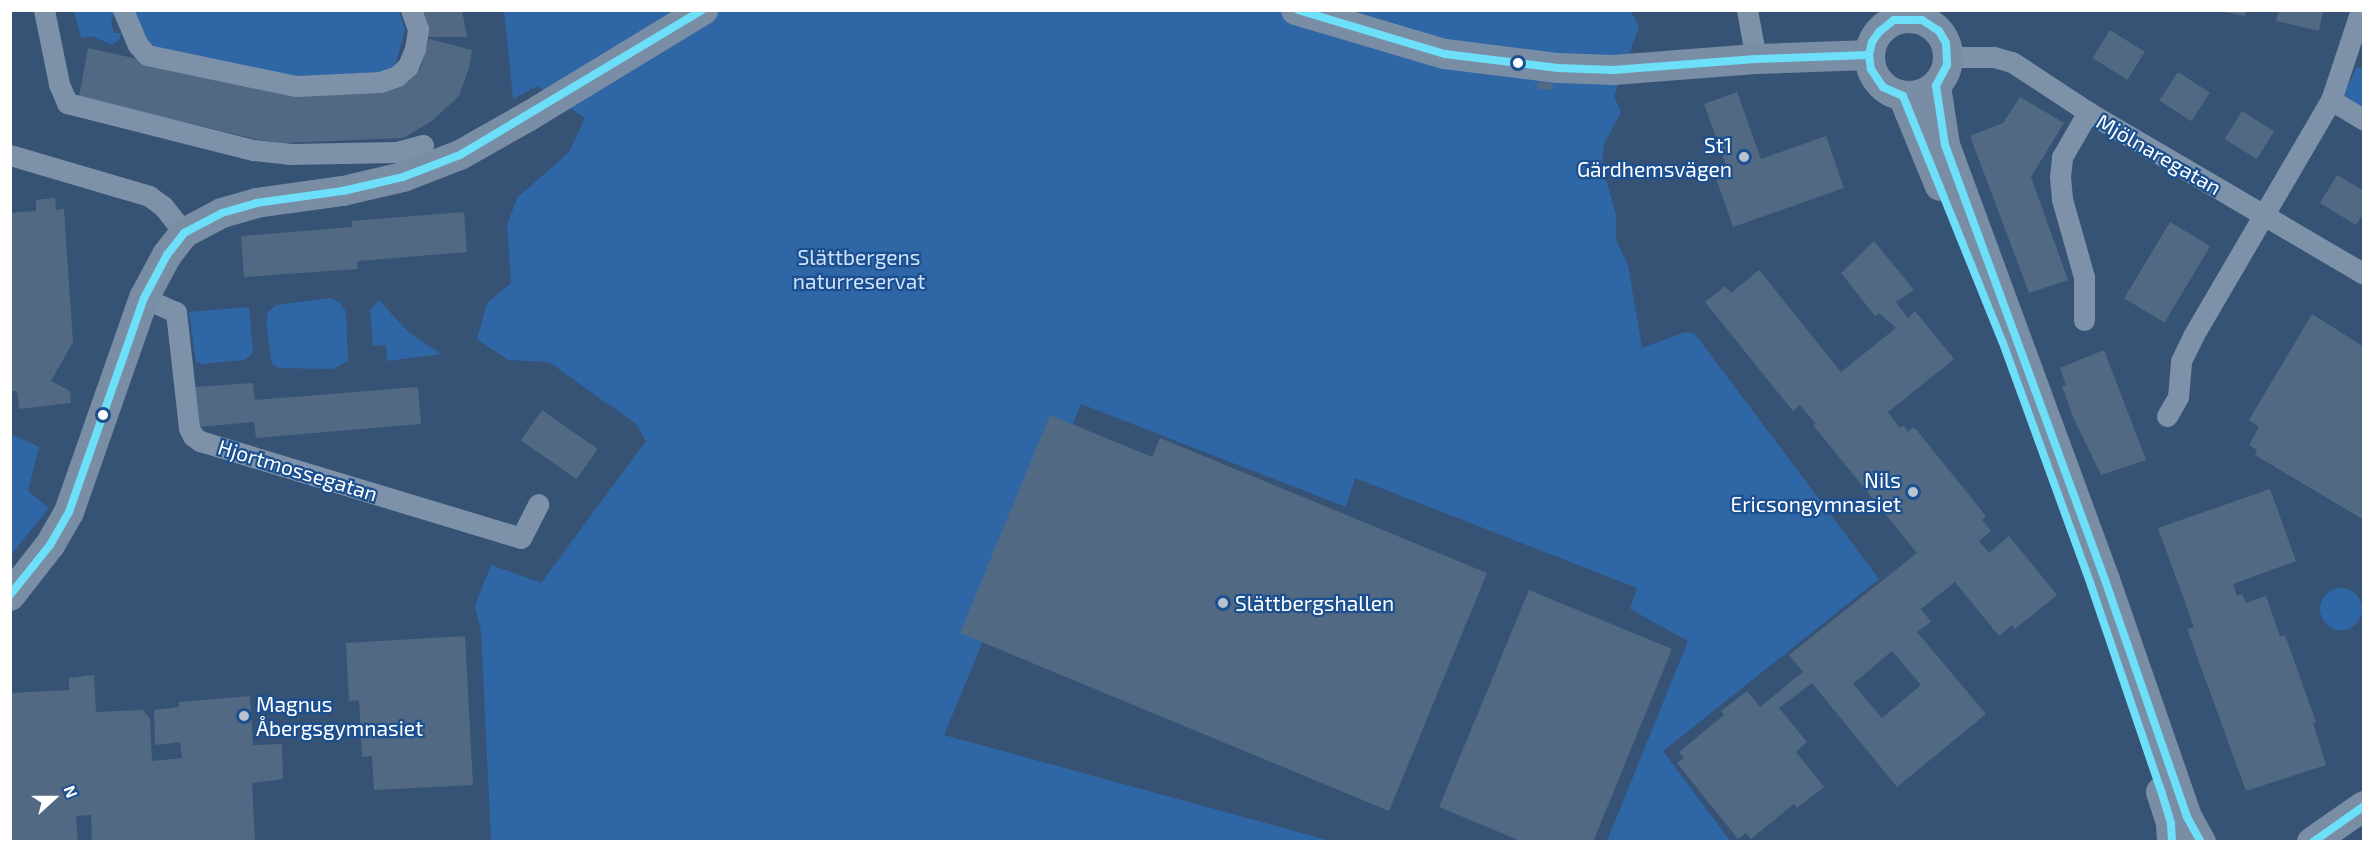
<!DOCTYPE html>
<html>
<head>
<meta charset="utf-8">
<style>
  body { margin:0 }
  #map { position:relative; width:2374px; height:852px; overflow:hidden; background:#365274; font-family:"Exo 2",sans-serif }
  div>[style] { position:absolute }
  .green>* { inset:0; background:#2f66a5 }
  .round { border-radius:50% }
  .building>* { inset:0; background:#526984; transform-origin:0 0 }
  .street>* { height:21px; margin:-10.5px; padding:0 10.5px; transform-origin:10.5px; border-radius:10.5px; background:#7d92a8 }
  .secondary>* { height:30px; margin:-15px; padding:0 15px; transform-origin:15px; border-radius:15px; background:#798da4 }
  .secondary>.ring { margin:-15px; padding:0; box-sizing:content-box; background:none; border:30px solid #798da4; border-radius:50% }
  .bus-1>* { height:8px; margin:-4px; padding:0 4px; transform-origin:4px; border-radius:4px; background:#6ddff8 }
  .dots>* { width:16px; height:16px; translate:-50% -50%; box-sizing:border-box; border:3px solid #1b4f8f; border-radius:50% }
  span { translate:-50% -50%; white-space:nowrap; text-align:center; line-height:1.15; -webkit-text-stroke:4.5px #1b4f8f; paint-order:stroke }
  .poi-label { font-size:21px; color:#fff }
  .right { translate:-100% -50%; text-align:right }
  .left { translate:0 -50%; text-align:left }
  .street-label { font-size:21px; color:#fff }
  .park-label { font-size:21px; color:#cfe3fa }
  .frame { position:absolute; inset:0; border:12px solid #fff; pointer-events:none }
  .north { position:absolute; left:24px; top:768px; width:60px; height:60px; -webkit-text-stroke:4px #1b4f8f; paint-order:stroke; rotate:69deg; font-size:16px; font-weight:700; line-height:24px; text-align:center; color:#fff }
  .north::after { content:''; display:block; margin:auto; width:21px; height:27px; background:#fff; clip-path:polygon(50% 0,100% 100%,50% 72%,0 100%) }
</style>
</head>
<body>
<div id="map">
  <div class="green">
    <i style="clip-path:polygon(504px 10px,1631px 11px,1639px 27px,1614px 96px,1621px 112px,1604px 144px,1602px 165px,1616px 215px,1616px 240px,1628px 265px,1642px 348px,1685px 332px,1695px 334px,1879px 579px,1663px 751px,1731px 842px,1607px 841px,1688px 641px,1630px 609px,1637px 588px,1355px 478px,1346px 507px,1081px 404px,944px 735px,1331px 841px,491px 841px,481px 632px,475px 605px,491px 565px,541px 583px,646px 441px,636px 424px,549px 362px,508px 360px,477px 339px,487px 303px,511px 283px,507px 225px,517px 198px,569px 152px,585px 118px,537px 86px,513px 99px)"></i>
    <i style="clip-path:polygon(74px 11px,115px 11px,111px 21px,114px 33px,121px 33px,120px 39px,112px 45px,92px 36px,81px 38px)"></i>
    <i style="clip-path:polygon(134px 11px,399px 11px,405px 30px,396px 63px,389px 72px,296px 76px,147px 47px)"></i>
    <i style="clip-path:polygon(2357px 67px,2363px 69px,2363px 109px,2343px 96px)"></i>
    <i style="clip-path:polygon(330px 298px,339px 302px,346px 312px,348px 361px,333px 369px,278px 368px,272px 364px,266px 322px,268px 312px,276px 305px)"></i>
    <i style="clip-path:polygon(379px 300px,408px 332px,441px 354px,387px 361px,386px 345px,373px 346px,370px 310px)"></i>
    <i style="clip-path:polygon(249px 307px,253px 352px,250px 356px,244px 360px,203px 364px,196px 362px,189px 312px)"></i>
    <i style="clip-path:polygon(11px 434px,39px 447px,28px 491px,49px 508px,11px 555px)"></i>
    <i class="round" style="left:2320px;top:588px;width:42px;height:42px"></i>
  </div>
  <div class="building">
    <i style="clip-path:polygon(419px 10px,462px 10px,467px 37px,429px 37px)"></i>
    <i style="clip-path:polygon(2216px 10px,2246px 10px,2245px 16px)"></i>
    <i style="clip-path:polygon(2279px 10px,2323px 10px,2319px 31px,2276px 21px)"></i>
    <i style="left:2110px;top:30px;width:41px;height:33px;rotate:32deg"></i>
    <i style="clip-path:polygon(429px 39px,472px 50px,469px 68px,459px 96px,432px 121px,403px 138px,283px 143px,260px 140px,79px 97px,88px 48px,264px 87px,399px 83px,420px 70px)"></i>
    <i style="left:2178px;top:72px;width:38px;height:34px;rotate:33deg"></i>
    <i style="left:1538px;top:82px;width:15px;height:7px;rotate:4deg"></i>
    <i style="clip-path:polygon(1737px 92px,1761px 159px,1826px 136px,1844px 188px,1733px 227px,1715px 175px,1728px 171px,1704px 104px)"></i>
    <i style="clip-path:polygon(2020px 97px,2064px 123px,2031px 177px,2068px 280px,2029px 293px,1970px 136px,2003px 123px)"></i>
    <i style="left:2242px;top:111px;width:38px;height:33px;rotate:32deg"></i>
    <i style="clip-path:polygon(2337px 175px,2364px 191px,2364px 212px,2356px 225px,2320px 203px)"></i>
    <i style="clip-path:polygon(55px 198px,56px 210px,64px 209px,73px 342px,51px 381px,70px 391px,71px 403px,19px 409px,17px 391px,10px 391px,10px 213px,36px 211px,36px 200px)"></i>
    <i style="clip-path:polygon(464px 212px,467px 252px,357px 261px,358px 269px,244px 277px,241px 236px,352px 227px,352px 221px)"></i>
    <i style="left:2170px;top:222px;width:47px;height:89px;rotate:31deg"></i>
    <i style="clip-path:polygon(evenodd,1874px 241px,1914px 290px,1896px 302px,1908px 318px,1915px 311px,1954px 359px,1888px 412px,1900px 428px,1903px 425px,1908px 432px,1914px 427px,1986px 516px,1982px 520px,1991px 531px,1979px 541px,1989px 553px,2009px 536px,2057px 595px,2015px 629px,2012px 625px,1999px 636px,1955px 582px,1921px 609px,1931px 622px,1917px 632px,1986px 714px,1897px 787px,1812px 683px,1779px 708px,1807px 742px,1796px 752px,1824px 787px,1797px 808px,1794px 804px,1751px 839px,1746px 833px,1738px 839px,1677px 763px,1684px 758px,1679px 752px,1724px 715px,1721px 711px,1747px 691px,1760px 707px,1803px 672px,1789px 655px,1917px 553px,1813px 425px,1816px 424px,1800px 405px,1793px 411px,1705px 302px,1725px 286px,1731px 293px,1759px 270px,1841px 372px,1896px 328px,1879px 313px,1875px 316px,1841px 273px,1874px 241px,1892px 651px,1921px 685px,1882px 718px,1853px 684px,1892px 651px)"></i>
    <i style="clip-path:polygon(2312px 314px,2364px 347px,2364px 520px,2255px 455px,2257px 450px,2249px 445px,2259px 427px,2249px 420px)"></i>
    <i style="clip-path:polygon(2104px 350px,2146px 460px,2101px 475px,2074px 419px,2062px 386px,2066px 385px,2060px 368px)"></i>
    <i style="clip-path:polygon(253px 383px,255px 400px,418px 387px,421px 424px,256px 438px,254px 422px,198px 427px,194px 387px)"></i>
    <i style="left:542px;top:410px;width:68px;height:37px;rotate:35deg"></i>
    <i style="clip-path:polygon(1050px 415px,1152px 457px,1160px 438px,1487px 573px,1389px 811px,960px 633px)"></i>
    <i style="clip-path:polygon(2270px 489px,2296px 561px,2233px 584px,2237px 596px,2242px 594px,2246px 603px,2266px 596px,2280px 636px,2285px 635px,2316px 722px,2313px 723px,2326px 765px,2246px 791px,2187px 629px,2194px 627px,2158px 528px)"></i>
    <i style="clip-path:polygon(1529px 590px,1672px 649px,1593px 842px,1523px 842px,1439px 807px)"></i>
    <i style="clip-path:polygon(465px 636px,473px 785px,374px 790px,372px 756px,362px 757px,359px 700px,349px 701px,346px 643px)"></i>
    <i style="clip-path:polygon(94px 675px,96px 712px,143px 710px,150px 719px,152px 761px,182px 758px,180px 742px,155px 745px,154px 710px,179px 707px,179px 702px,250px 696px,253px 745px,282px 744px,283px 779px,252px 783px,255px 842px,92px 842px,91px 815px,76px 816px,78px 842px,10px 842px,10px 693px,69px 690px,69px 678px)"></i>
  </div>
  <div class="street">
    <i style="left:44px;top:10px;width:76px;rotate:78.5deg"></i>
    <i style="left:59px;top:84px;width:21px;rotate:67deg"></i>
    <i style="left:67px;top:103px;width:192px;rotate:14.2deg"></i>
    <i style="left:253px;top:150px;width:36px;rotate:6deg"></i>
    <i style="left:289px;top:154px;width:108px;rotate:-1.1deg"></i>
    <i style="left:397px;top:152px;width:27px;rotate:-15deg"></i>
    <i style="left:123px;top:10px;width:38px;rotate:67deg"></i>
    <i style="left:138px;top:45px;width:13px;rotate:48deg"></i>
    <i style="left:147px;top:55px;width:152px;rotate:11.8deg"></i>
    <i style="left:296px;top:86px;width:84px;rotate:-2.7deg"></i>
    <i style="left:380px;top:82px;width:18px;rotate:-19deg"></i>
    <i style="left:397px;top:76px;width:15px;rotate:-42deg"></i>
    <i style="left:408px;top:66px;width:18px;rotate:-68deg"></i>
    <i style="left:415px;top:49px;width:20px;rotate:-81deg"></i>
    <i style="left:418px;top:29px;width:20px;rotate:-110deg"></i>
    <i style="left:1747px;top:10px;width:50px;rotate:79.6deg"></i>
    <i style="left:1948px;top:57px;width:46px"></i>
    <i style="left:1994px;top:57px;width:19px;rotate:16deg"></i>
    <i style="left:2012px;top:62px;width:91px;rotate:33.3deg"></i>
    <i style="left:2088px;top:112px;width:320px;rotate:30.4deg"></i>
    <i style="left:2331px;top:100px;width:39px;rotate:31deg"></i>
    <i style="left:10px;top:155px;width:145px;rotate:16.4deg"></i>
    <i style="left:149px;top:196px;width:17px;rotate:36deg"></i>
    <i style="left:163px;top:206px;width:34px;rotate:52deg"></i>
    <i style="left:144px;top:298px;width:35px;rotate:24deg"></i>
    <i style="left:176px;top:312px;width:117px;rotate:83.6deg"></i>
    <i style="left:189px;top:428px;width:9px;rotate:63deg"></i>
    <i style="left:193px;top:436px;width:9px;rotate:36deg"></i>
    <i style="left:200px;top:441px;width:335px;rotate:16.8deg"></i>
    <i style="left:521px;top:538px;width:38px;rotate:-63deg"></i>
    <i style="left:2084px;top:320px;width:43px;rotate:-90deg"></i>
    <i style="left:2084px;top:277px;width:81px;rotate:-105.8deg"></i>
    <i style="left:2062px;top:199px;width:22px;rotate:-95deg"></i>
    <i style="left:2060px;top:177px;width:20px;rotate:-84deg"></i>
    <i style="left:2062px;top:157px;width:52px;rotate:-60deg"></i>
    <i style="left:2167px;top:416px;width:22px;rotate:-60deg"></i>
    <i style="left:2178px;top:397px;width:36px;rotate:-85deg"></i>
    <i style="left:2181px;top:361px;width:28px;rotate:-64deg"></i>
    <i style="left:2193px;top:336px;width:273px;rotate:-59.7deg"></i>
    <i style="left:2331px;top:100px;width:95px;rotate:-71.6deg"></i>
  </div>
  <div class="secondary">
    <i style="left:1296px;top:10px;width:155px;rotate:16.5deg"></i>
    <i style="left:1445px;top:54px;width:114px;rotate:7.1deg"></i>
    <i style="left:1558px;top:68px;width:55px;rotate:2.1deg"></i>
    <i style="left:1613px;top:70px;width:143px;rotate:-4.4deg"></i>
    <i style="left:1756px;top:59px;width:113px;rotate:-2deg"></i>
    <i class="ring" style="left:1870px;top:18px;width:48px;height:48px"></i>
    <i style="left:1936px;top:86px;width:60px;rotate:81.3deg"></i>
    <i style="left:1945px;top:145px;width:463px;rotate:69.8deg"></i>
    <i style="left:2105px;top:580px;width:251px;rotate:70.9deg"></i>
    <i style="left:2187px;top:817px;width:29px;rotate:61deg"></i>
    <i style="left:1903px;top:96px;width:97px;rotate:67.7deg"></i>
    <i style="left:10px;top:596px;width:65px;rotate:-51.9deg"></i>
    <i style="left:50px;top:545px;width:38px;rotate:-60deg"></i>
    <i style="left:69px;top:512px;width:227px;rotate:-70.7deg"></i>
    <i style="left:144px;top:298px;width:49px;rotate:-61.9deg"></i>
    <i style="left:167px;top:255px;width:28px;rotate:-52deg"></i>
    <i style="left:184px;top:233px;width:43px;rotate:-27.8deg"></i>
    <i style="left:222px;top:213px;width:35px;rotate:-16deg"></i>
    <i style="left:256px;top:203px;width:88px;rotate:-7.9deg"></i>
    <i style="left:343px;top:191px;width:62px;rotate:-13.1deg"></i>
    <i style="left:403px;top:177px;width:61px;rotate:-21.1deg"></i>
    <i style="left:460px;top:155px;width:79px;rotate:-29.5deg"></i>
    <i style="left:529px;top:116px;width:204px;rotate:-31.3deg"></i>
    <i style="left:2161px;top:792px;width:33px;rotate:72deg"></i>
    <i style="left:2171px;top:823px;width:19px;rotate:87deg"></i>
    <i style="left:2312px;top:842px;width:63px;rotate:-34.7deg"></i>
  </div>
  <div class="bus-1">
    <i style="left:1298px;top:10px;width:153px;rotate:16.7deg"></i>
    <i style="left:1445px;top:54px;width:114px;rotate:7.1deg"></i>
    <i style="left:1558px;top:68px;width:55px;rotate:2.1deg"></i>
    <i style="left:1613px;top:70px;width:143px;rotate:-4.4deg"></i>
    <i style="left:1756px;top:59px;width:113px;rotate:-2deg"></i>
    <i style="left:10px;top:595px;width:64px;rotate:-51.3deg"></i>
    <i style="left:50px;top:545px;width:38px;rotate:-60deg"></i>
    <i style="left:69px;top:512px;width:227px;rotate:-70.7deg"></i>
    <i style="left:144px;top:298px;width:49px;rotate:-61.9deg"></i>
    <i style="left:167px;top:255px;width:28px;rotate:-52deg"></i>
    <i style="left:184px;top:233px;width:43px;rotate:-27.8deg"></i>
    <i style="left:222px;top:213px;width:35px;rotate:-16deg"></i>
    <i style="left:256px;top:203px;width:88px;rotate:-7.9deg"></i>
    <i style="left:343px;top:191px;width:62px;rotate:-13.1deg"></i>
    <i style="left:403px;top:177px;width:61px;rotate:-21.1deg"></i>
    <i style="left:460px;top:155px;width:282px;rotate:-30.9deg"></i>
    <i style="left:2172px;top:842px;width:19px;rotate:-93deg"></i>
    <i style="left:2171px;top:823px;width:37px;rotate:-107deg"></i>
    <i style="left:2160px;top:788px;width:214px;rotate:-108.8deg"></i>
    <i style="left:2091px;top:585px;width:260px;rotate:-110deg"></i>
    <i style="left:2002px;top:341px;width:264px;rotate:-112deg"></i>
    <i style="left:1903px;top:96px;width:22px;rotate:-156deg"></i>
    <i style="left:1883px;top:87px;width:22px;rotate:-124deg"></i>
    <i style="left:1871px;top:69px;width:14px;rotate:-98deg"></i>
    <i style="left:1869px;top:55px;width:13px;rotate:-77deg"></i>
    <i style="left:1872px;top:42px;width:12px;rotate:-55deg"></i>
    <i style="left:1879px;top:32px;width:19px;rotate:-39deg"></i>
    <i style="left:1894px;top:20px;width:28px"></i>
    <i style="left:1922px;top:20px;width:20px;rotate:33deg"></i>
    <i style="left:1939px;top:31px;width:14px;rotate:60deg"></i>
    <i style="left:1946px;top:43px;width:22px;rotate:87deg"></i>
    <i style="left:1947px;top:65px;width:24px;rotate:118deg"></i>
    <i style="left:1936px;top:86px;width:60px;rotate:81.3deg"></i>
    <i style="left:1945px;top:145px;width:463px;rotate:69.8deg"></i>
    <i style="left:2105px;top:580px;width:251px;rotate:70.9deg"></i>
    <i style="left:2187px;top:817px;width:29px;rotate:61deg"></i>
    <i style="left:2313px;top:842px;width:62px;rotate:-35.2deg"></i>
  </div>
  <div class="dots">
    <i style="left:1518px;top:63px;background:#fff"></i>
    <i style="left:1744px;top:157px;background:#b9c2ce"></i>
    <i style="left:103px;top:415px;background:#fff"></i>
    <i style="left:1913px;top:492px;background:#b9c2ce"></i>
    <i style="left:1223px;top:603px;background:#b9c2ce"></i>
    <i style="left:244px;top:716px;background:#b9c2ce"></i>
  </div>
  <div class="poi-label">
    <span class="right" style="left:1732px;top:157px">St1<br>Gärdhemsvägen</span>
    <span class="right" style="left:1901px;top:492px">Nils<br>Ericsongymnasiet</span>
    <span class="left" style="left:1235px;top:603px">Slättbergshallen</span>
    <span class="left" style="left:256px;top:716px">Magnus<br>Åbergsgymnasiet</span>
  </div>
  <div class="street-label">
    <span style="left:2159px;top:154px;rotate:30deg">Mjölnaregatan</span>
    <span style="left:298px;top:470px;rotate:17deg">Hjortmossegatan</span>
  </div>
  <div class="park-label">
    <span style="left:859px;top:269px">Slättbergens<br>naturreservat</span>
  </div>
  <div class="frame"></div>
  <div class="north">N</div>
</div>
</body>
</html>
